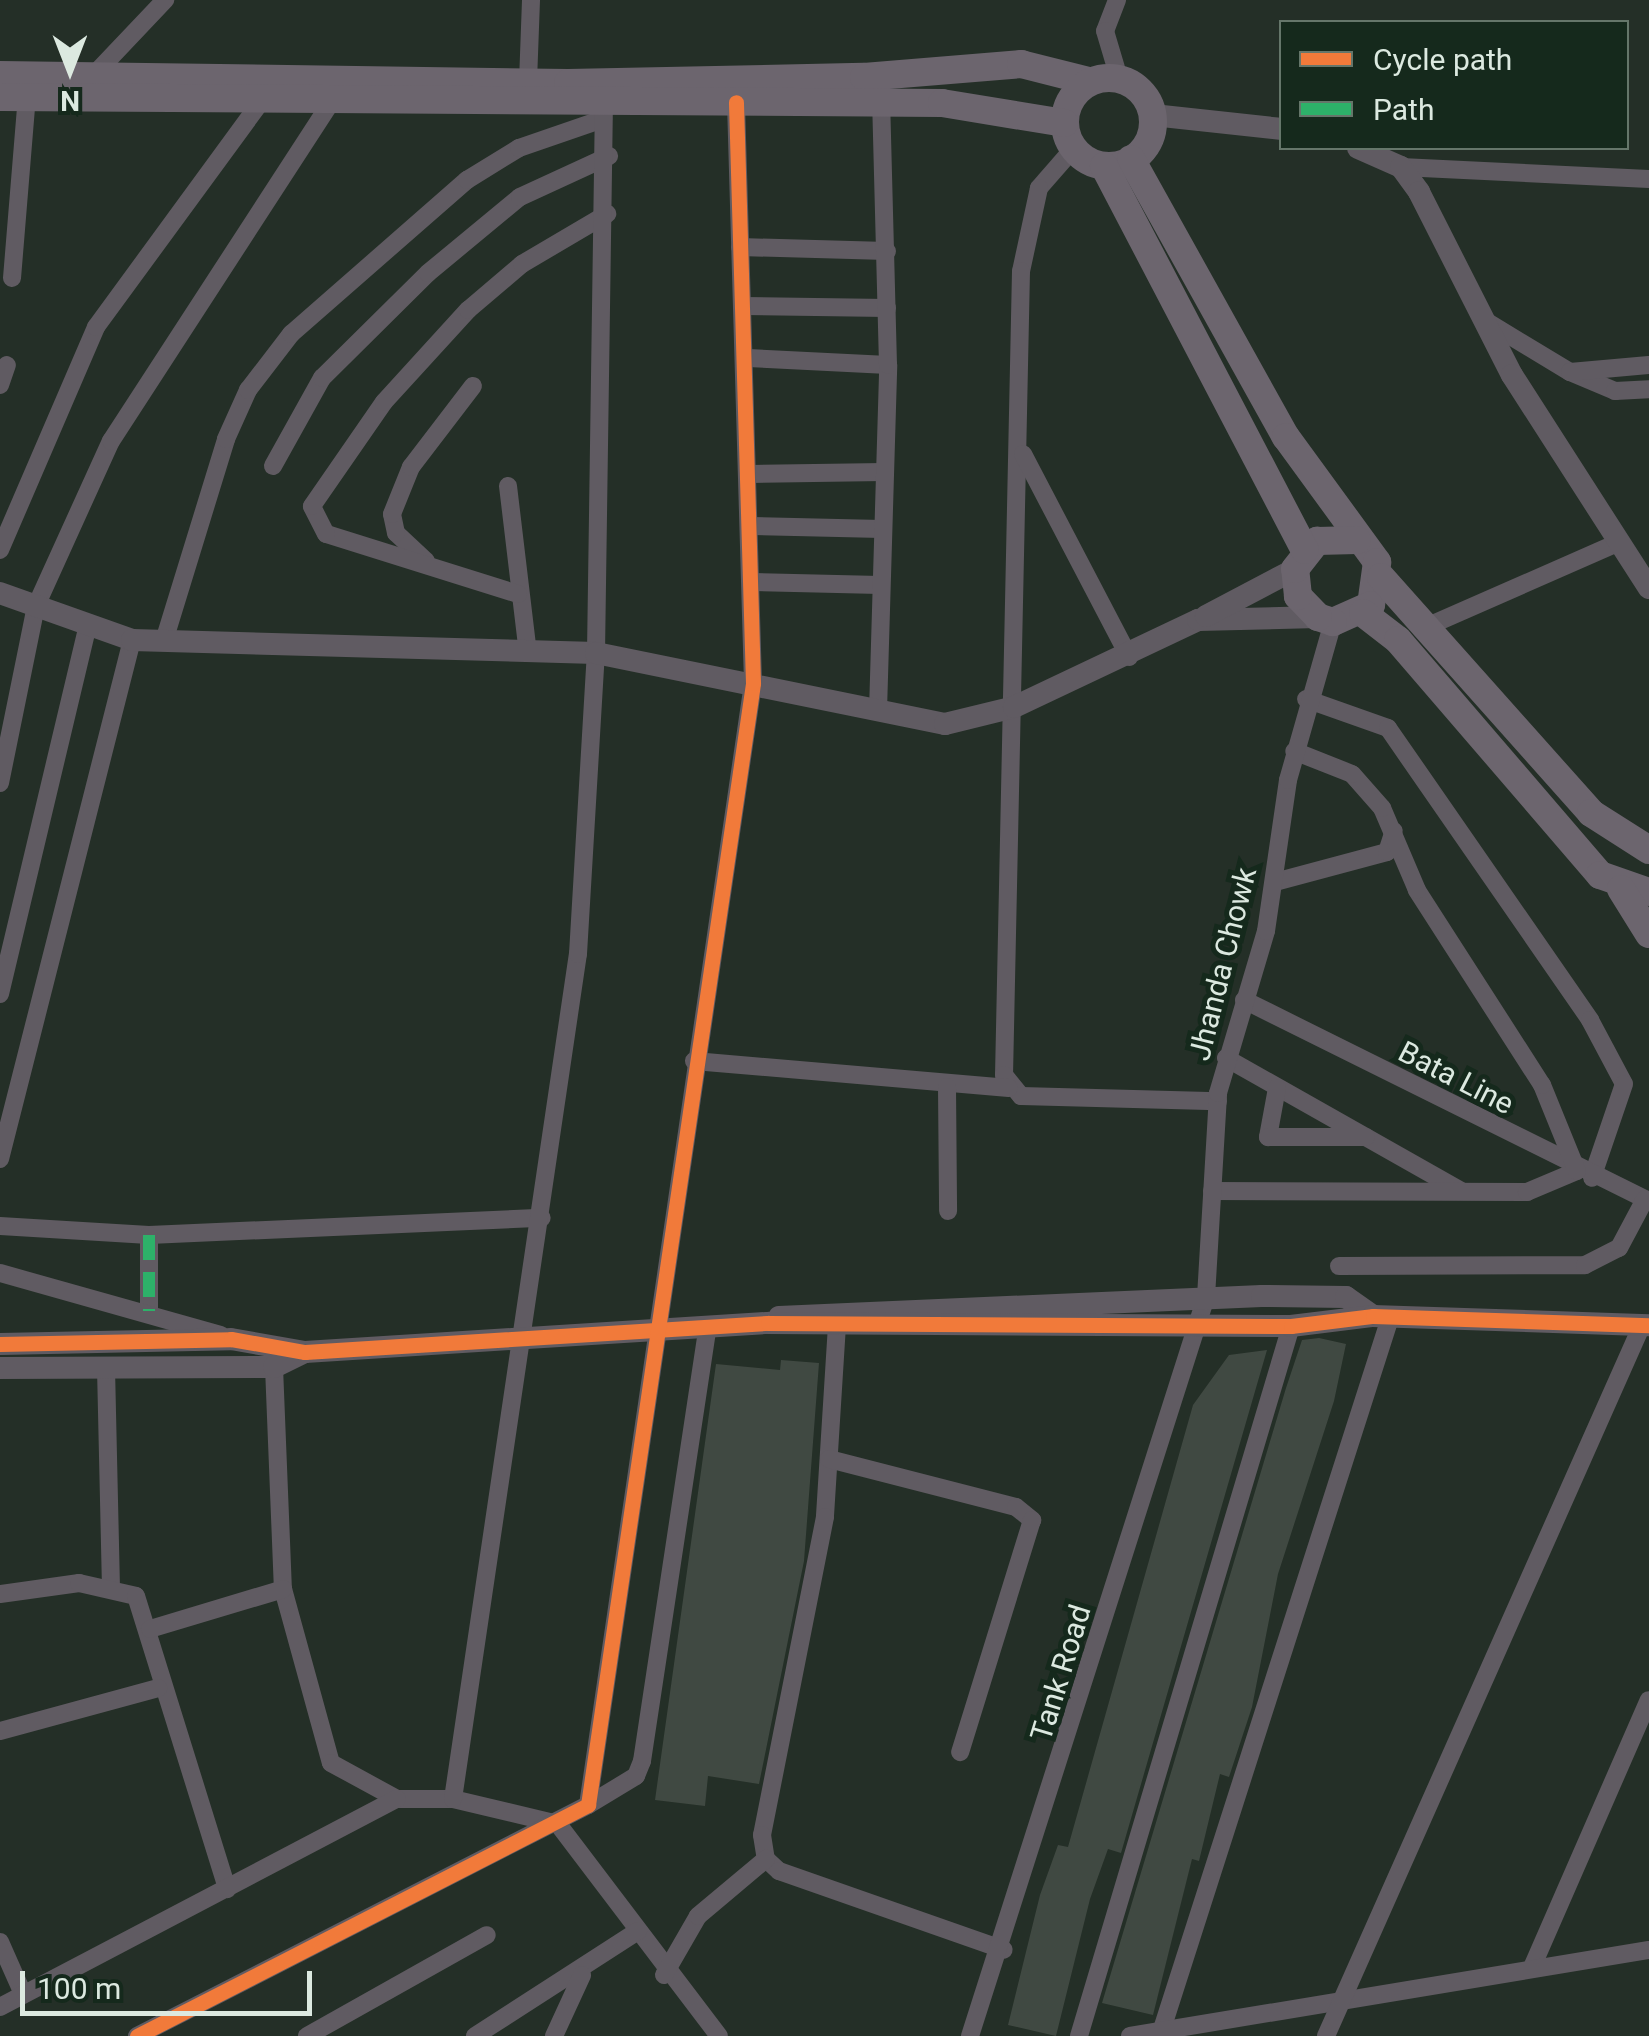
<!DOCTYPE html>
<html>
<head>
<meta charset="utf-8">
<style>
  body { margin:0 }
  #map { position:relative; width:1649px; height:2036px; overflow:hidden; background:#242f27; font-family:Roboto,sans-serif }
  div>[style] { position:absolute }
  .building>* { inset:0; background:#404942 }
  .minor>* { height:18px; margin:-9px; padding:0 9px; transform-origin:9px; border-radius:9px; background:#605b62 }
  .tertiary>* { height:22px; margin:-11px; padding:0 11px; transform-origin:11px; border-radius:11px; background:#605b62 }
  .secondary>* { height:28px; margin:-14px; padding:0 14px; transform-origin:14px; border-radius:14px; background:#6c656e }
  .secondary>.ring { margin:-14px; padding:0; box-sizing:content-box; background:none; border:28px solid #6c656e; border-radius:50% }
  .quiet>* { height:12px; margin-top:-6px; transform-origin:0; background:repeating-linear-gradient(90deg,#2db169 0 25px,transparent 0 37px) }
  .cycleway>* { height:15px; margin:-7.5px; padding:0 7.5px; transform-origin:7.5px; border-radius:7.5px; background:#f17a3a }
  span { translate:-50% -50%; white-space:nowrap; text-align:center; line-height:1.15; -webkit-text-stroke:10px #15291c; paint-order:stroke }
  .street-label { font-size:30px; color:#dce9e0 }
  .legend { position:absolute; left:1279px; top:20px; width:350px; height:130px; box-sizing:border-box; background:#15291c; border:2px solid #65766a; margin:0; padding:12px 18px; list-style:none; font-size:30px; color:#dce9e0 }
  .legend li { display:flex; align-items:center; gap:20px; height:50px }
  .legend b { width:50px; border:2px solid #65766a }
  .north { position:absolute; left:20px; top:20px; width:100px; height:100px; -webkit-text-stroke:8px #15291c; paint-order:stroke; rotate:180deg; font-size:28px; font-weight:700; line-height:40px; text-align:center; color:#dce9e0 }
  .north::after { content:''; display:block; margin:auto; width:35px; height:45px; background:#dce9e0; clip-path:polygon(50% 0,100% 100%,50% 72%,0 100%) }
  .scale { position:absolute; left:20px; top:1971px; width:292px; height:45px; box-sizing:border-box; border:5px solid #dce9e0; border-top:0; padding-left:12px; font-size:30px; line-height:35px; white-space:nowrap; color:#dce9e0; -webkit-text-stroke:8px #15291c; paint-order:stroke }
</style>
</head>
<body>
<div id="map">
  <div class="building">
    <i style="clip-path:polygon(1319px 1338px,1346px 1344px,1334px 1401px,1278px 1574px,1252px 1707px,1229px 1777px,1220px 1774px,1199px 1861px,1192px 1859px,1153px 2015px,1102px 2003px,1286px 1388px,1302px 1340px)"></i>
    <i style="clip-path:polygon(1267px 1350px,1121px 1853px,1108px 1849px,1090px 1899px,1056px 2036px,1008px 2025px,1040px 1895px,1058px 1845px,1068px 1847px,1193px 1405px,1229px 1355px)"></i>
    <i style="clip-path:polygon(781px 1360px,819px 1363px,804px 1561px,759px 1784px,708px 1776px,705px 1806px,655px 1800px,716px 1364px,780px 1370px)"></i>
  </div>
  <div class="minor">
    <i style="left:1117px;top:0;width:33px;rotate:111deg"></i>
    <i style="left:1105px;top:31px;width:49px;rotate:73.4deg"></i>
    <i style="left:91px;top:78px;width:108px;rotate:-46.5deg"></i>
    <i style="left:528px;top:82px;width:82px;rotate:-87.9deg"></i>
    <i style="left:1073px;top:149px;width:52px;rotate:131.1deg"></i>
    <i style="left:1039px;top:188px;width:85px;rotate:102.2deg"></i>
    <i style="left:1021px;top:271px;width:804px;rotate:91.21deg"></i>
    <i style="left:1004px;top:1075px;width:27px;rotate:51deg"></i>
    <i style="left:1021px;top:1096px;width:197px;rotate:1.5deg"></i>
    <i style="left:1401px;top:167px;width:248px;rotate:2.8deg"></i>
    <i style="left:740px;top:247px;width:147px;rotate:1.6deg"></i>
    <i style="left:12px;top:278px;width:182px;rotate:-85.3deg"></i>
    <i style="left:743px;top:306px;width:144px;rotate:0.8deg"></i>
    <i style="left:1484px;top:320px;width:100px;rotate:31.2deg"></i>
    <i style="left:1570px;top:372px;width:49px;rotate:22.9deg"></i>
    <i style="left:1615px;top:391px;width:34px;rotate:-3deg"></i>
    <i style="left:748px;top:358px;width:140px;rotate:2.9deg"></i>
    <i style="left:1570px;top:372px;width:79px;rotate:-5.1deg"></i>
    <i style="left:0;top:385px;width:21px;rotate:-71deg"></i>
    <i style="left:1023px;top:454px;width:229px;rotate:62.4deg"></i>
    <i style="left:273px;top:466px;width:101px;rotate:-60.9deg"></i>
    <i style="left:322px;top:378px;width:149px;rotate:-44.7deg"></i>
    <i style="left:428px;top:273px;width:119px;rotate:-39.6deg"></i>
    <i style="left:520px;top:197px;width:98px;rotate:-24.7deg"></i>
    <i style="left:750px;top:474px;width:134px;rotate:-0.9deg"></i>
    <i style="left:508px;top:486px;width:161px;rotate:83.2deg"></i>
    <i style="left:752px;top:526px;width:130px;rotate:1.3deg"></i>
    <i style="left:0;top:550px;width:243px;rotate:-66.7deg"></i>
    <i style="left:96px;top:327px;width:278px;rotate:-53.8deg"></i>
    <i style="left:426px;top:561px;width:41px;rotate:-137deg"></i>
    <i style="left:396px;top:533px;width:19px;rotate:-102deg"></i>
    <i style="left:392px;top:514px;width:51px;rotate:-68deg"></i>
    <i style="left:411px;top:467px;width:102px;rotate:-52.6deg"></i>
    <i style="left:752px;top:582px;width:128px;rotate:1.3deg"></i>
    <i style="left:518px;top:594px;width:201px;rotate:-162.6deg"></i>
    <i style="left:326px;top:534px;width:31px;rotate:-117deg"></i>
    <i style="left:312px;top:506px;width:126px;rotate:-55.3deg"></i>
    <i style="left:384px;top:402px;width:125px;rotate:-47.6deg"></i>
    <i style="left:468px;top:310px;width:71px;rotate:-40.4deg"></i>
    <i style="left:522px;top:264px;width:99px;rotate:-30.5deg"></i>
    <i style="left:1426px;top:627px;width:212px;rotate:-23.7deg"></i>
    <i style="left:164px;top:641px;width:211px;rotate:-72.9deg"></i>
    <i style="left:226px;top:439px;width:54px;rotate:-65.8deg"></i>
    <i style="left:248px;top:390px;width:71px;rotate:-52.5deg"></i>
    <i style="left:291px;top:334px;width:234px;rotate:-41.2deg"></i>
    <i style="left:467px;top:180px;width:61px;rotate:-31.6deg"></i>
    <i style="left:519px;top:148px;width:89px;rotate:-19deg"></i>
    <i style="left:1306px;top:699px;width:87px;rotate:19.5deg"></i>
    <i style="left:1388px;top:728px;width:355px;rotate:55.3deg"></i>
    <i style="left:1590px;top:1020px;width:72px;rotate:62deg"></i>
    <i style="left:1624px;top:1084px;width:99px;rotate:108.8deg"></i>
    <i style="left:878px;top:711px;width:346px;rotate:-88.3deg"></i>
    <i style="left:888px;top:365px;width:263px;rotate:-91.5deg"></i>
    <i style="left:0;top:783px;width:181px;rotate:-78.5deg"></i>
    <i style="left:36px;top:606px;width:181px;rotate:-65.6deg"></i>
    <i style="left:111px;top:441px;width:402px;rotate:-57deg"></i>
    <i style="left:1275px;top:882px;width:116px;rotate:-15deg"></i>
    <i style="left:1387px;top:852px;width:22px;rotate:-72deg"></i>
    <i style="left:0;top:994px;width:379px;rotate:-76.6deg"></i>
    <i style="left:1244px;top:1000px;width:452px;rotate:26.4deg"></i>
    <i style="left:1226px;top:1058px;width:270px;rotate:29.5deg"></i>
    <i style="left:694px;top:1061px;width:316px;rotate:4.9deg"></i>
    <i style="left:947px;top:1087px;width:124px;rotate:89.5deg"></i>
    <i style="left:1277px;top:1088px;width:50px;rotate:100.4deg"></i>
    <i style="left:1268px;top:1137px;width:98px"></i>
    <i style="left:0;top:1159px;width:536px;rotate:-75.73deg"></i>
    <i style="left:1212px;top:1191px;width:315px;rotate:0.2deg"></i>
    <i style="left:1527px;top:1192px;width:54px;rotate:-22.8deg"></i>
    <i style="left:1577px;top:1171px;width:93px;rotate:-112.1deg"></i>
    <i style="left:1542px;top:1085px;width:232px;rotate:-122.7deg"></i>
    <i style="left:1417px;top:890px;width:89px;rotate:-113.1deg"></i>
    <i style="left:1382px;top:808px;width:45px;rotate:-131.4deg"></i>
    <i style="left:1352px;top:774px;width:62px;rotate:-158.4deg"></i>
    <i style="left:0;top:1226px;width:149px;rotate:3.5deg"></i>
    <i style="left:149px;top:1235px;width:393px;rotate:-2.5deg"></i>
    <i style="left:149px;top:1235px;width:76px;rotate:90deg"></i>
    <i style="left:1339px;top:1266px;width:246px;rotate:-0.2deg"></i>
    <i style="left:1585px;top:1265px;width:38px;rotate:-27deg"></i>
    <i style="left:1619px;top:1248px;width:55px;rotate:-62deg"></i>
    <i style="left:0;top:1273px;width:229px;rotate:15.7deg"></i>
    <i style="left:837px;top:1325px;width:192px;rotate:93.6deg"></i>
    <i style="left:825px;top:1517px;width:324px;rotate:101.2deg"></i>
    <i style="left:762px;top:1835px;width:24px;rotate:81deg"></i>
    <i style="left:766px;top:1859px;width:18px;rotate:43deg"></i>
    <i style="left:779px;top:1871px;width:238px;rotate:19.3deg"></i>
    <i style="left:274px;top:1367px;width:222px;rotate:87.7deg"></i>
    <i style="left:283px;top:1589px;width:180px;rotate:74.6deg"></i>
    <i style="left:331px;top:1763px;width:75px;rotate:28.6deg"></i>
    <i style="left:397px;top:1799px;width:56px"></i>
    <i style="left:453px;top:1799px;width:108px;rotate:13.4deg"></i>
    <i style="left:558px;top:1824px;width:266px;rotate:52.8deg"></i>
    <i style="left:106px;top:1368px;width:217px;rotate:88.7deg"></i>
    <i style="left:829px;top:1459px;width:193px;rotate:14.4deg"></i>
    <i style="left:1016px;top:1507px;width:21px;rotate:39deg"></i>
    <i style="left:1032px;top:1520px;width:243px;rotate:107.2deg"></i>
    <i style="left:0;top:1594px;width:80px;rotate:-7.9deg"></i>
    <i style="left:79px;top:1583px;width:58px;rotate:12.8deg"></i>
    <i style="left:136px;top:1596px;width:307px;rotate:72.7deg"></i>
    <i style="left:150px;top:1629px;width:139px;rotate:-16.7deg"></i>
    <i style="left:0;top:1731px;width:164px;rotate:-15.2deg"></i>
    <i style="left:453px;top:1799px;width:854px;rotate:-81.59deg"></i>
    <i style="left:578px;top:954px;width:302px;rotate:-86.6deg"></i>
    <i style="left:596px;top:653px;width:551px;rotate:-89.17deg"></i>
    <i style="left:588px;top:1805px;width:56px;rotate:-31.1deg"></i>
    <i style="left:636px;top:1776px;width:16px;rotate:-68deg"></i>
    <i style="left:642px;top:1761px;width:439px;rotate:-81.4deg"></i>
    <i style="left:0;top:1942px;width:57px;rotate:66.1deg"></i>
    <i style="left:1533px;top:1965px;width:289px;rotate:-66.4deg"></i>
    <i style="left:664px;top:1975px;width:68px;rotate:-60deg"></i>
    <i style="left:698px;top:1916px;width:89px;rotate:-40deg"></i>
    <i style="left:0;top:2007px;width:448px;rotate:-27.7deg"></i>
    <i style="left:1163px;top:2026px;width:744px;rotate:-72.22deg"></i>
    <i style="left:137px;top:2036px;width:507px;rotate:-27.12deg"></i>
    <i style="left:588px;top:1805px;width:1134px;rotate:-81.63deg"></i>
    <i style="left:753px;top:683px;width:581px;rotate:-91.68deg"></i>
    <i style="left:307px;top:2036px;width:206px;rotate:-29.3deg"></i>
    <i style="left:475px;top:2036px;width:194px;rotate:-32.8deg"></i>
    <i style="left:554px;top:2036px;width:67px;rotate:-65.3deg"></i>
    <i style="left:970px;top:2036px;width:776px;rotate:-72.29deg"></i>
    <i style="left:1206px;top:1297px;width:204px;rotate:-86.6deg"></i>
    <i style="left:1218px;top:1093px;width:169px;rotate:-73.5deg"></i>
    <i style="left:1266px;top:931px;width:153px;rotate:-81.7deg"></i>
    <i style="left:1288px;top:780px;width:164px;rotate:-74.1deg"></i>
    <i style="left:1079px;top:2036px;width:741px;rotate:-73.37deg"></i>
    <i style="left:1130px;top:2036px;width:526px;rotate:-9.41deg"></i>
    <i style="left:1326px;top:2036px;width:778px;rotate:-66.04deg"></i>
  </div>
  <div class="tertiary">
    <i style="left:1153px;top:115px;width:130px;rotate:6.2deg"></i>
    <i style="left:1358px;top:148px;width:47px;rotate:23.8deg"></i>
    <i style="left:1401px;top:167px;width:31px;rotate:54deg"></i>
    <i style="left:1419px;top:192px;width:205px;rotate:63.1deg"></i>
    <i style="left:1512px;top:375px;width:253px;rotate:57.3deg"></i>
    <i style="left:0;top:593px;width:140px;rotate:19.6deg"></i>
    <i style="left:132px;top:640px;width:464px;rotate:1.6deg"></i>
    <i style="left:596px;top:653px;width:356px;rotate:11.5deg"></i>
    <i style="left:945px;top:724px;width:71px;rotate:-13.8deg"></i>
    <i style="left:1014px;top:707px;width:204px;rotate:-25.3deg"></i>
    <i style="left:1198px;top:620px;width:120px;rotate:-1.4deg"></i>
    <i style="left:1206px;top:616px;width:101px;rotate:-27.8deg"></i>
    <i style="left:779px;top:1317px;width:483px;rotate:-2.5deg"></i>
    <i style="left:1262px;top:1296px;width:84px;rotate:0.7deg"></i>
    <i style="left:1346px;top:1297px;width:33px;rotate:35deg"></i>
    <i style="left:0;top:1344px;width:231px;rotate:-1.2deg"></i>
    <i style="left:231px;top:1339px;width:75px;rotate:10deg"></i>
    <i style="left:305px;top:1352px;width:464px;rotate:-3.6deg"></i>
    <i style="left:768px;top:1323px;width:523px;rotate:0.33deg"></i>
    <i style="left:1291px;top:1326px;width:83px;rotate:-7deg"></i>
    <i style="left:1373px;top:1316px;width:276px;rotate:1.9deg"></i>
    <i style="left:0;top:1368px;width:274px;rotate:-0.2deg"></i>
    <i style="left:274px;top:1367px;width:34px;rotate:-26deg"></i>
  </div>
  <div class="secondary">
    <i style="left:0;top:75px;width:568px;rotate:0.81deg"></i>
    <i style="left:568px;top:83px;width:296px;rotate:-1.2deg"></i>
    <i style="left:864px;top:77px;width:158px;rotate:-4.7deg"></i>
    <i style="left:1021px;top:64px;width:69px;rotate:14.2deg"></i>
    <i class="ring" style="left:1065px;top:78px;width:60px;height:60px"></i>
    <i style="left:0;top:97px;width:942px;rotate:0.36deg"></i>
    <i style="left:942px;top:103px;width:124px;rotate:9.3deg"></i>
    <i style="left:1131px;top:159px;width:318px;rotate:60.9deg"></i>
    <i style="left:1286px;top:437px;width:155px;rotate:53.9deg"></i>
    <i style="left:1377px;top:562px;width:43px;rotate:97.9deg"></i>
    <i style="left:1371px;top:605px;width:42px;rotate:155.9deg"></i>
    <i style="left:1333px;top:622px;width:16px;rotate:-162deg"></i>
    <i style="left:1318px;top:617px;width:29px;rotate:-134deg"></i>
    <i style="left:1298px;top:596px;width:27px;rotate:-96deg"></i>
    <i style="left:1295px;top:569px;width:36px;rotate:-52deg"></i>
    <i style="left:1317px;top:541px;width:40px;rotate:-1.4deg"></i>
    <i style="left:1104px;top:166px;width:433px;rotate:62.4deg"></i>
    <i style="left:1381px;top:577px;width:316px;rotate:48.3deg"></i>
    <i style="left:1591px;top:813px;width:69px;rotate:32.5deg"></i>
    <i style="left:1363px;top:613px;width:44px;rotate:37.6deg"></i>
    <i style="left:1398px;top:640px;width:310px;rotate:49.3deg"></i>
    <i style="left:1600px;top:875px;width:52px;rotate:19.1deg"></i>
    <i style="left:1621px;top:889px;width:53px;rotate:58.1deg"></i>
  </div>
  <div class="quiet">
    <i style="left:149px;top:1235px;width:76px;rotate:90deg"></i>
  </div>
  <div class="cycleway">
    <i style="left:0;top:1344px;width:231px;rotate:-1.2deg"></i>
    <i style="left:231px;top:1339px;width:75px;rotate:10deg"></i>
    <i style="left:305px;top:1352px;width:464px;rotate:-3.6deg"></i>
    <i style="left:768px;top:1323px;width:523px;rotate:0.33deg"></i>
    <i style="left:1291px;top:1326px;width:83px;rotate:-7deg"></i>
    <i style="left:1373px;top:1316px;width:276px;rotate:1.9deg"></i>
    <i style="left:137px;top:2036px;width:507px;rotate:-27.12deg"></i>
    <i style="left:588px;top:1805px;width:1134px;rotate:-81.63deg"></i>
    <i style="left:753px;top:683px;width:581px;rotate:-91.68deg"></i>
  </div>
  <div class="street-label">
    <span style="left:1223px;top:964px;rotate:-76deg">Jhanda Chowk</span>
    <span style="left:1456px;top:1078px;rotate:27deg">Bata Line</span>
    <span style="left:1061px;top:1673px;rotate:-73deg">Tank Road</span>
  </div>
  <ul class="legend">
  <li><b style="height:12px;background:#f17a3a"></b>Cycle path</li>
  <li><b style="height:12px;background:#2db169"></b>Path</li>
  </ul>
  <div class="north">N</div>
  <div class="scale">100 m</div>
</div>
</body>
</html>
